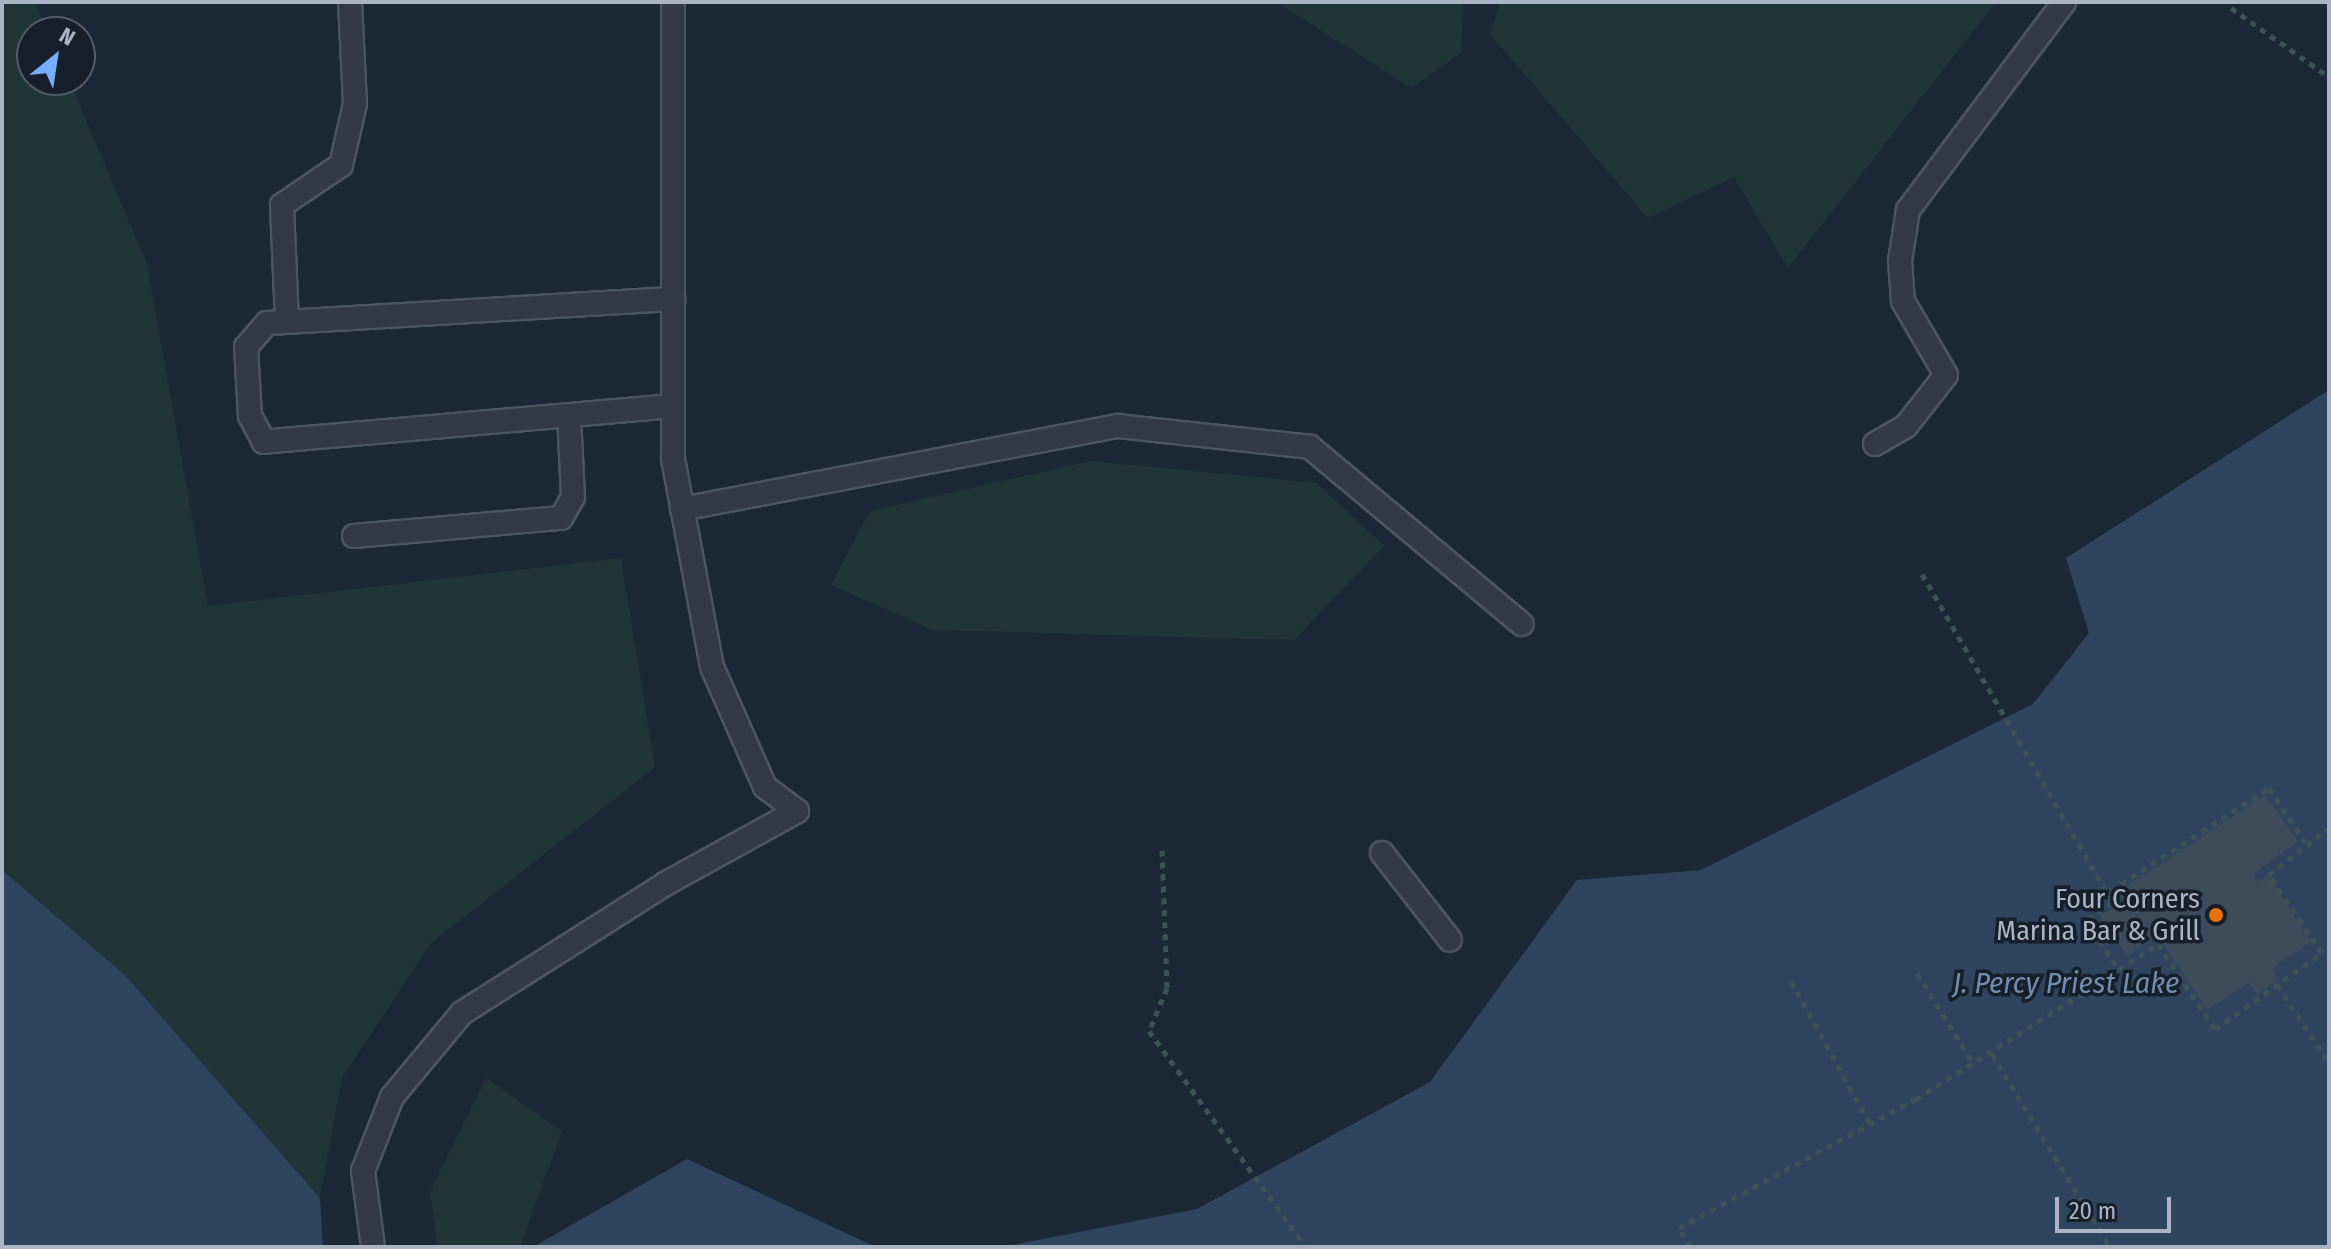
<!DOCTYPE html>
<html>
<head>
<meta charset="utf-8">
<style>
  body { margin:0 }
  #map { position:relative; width:2331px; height:1249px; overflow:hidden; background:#1d2836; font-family:"Fira Sans Condensed",sans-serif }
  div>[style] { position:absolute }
  .green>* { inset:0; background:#1f3537 }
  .water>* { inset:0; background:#2f445e }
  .building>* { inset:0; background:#3e4b5b }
  .path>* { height:5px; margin-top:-2.5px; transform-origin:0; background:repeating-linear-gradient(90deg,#3d5254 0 6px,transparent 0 12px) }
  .roads { filter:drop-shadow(2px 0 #4c5562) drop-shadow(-2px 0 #4c5562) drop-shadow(0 2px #4c5562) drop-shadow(0 -2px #4c5562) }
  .lane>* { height:22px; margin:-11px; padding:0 11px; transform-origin:11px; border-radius:11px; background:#313a46 }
  .dots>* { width:22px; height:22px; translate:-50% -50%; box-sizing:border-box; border:4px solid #171f2a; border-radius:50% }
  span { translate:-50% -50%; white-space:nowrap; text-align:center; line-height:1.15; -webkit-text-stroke:7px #171f2a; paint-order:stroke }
  .poi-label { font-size:28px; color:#aab5c4 }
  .right { translate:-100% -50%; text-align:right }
  .water-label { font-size:30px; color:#718dae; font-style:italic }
  .frame { position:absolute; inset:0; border:4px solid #aab5c4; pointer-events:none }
  .north { position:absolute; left:16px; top:16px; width:80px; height:80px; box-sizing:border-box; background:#171f2a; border:2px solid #525b68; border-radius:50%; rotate:30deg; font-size:22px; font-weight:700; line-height:32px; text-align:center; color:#aab5c4 }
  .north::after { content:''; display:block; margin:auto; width:28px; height:36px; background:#76adfd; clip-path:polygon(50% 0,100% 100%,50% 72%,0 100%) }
  .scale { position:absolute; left:2055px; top:1197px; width:116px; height:36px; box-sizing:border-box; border:4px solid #aab5c4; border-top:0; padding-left:10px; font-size:24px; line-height:28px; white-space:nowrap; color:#aab5c4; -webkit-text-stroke:6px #171f2a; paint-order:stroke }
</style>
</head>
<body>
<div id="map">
  <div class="green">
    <i style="clip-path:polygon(2px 2px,35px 2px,48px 32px,32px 32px,32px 80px,69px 80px,147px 264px,208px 606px,621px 558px,655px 767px,431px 943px,342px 1078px,320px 1198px,125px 975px,2px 870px)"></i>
    <i style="clip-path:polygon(1277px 2px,1463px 2px,1461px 53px,1411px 88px)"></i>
    <i style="clip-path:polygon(1500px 2px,1996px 2px,1788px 268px,1734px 177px,1648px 218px,1490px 34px)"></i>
    <i style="clip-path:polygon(1091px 461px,1317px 483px,1384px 546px,1294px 640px,933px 630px,831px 585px,870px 511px)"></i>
    <i style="clip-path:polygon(486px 1078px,562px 1131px,520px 1247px,437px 1247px,430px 1192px)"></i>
  </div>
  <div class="water">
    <i style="clip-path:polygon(2329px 390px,2329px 1247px,1002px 1247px,1197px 1209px,1430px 1082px,1577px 880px,1701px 870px,2033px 704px,2089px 633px,2066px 558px)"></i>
    <i style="clip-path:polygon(2px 870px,125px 975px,320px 1198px,323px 1247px,2px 1247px)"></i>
    <i style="clip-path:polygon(687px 1159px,876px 1247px,533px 1247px)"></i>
  </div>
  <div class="building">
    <i style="clip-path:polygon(2265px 795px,2298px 841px,2253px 874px,2257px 882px,2268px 875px,2311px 942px,2272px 968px,2277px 981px,2257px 994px,2249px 983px,2207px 1010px,2158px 936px,2127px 956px,2099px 916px,2124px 901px,2118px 892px)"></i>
  </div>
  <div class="path">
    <i style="left:2231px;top:8px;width:120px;rotate:35.1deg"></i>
    <i style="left:1922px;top:574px;width:379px;rotate:59.9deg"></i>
    <i style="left:2112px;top:902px;width:32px;rotate:145deg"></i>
    <i style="left:2086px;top:920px;width:60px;rotate:56.6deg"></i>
    <i style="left:2119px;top:970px;width:47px;rotate:-33.7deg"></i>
    <i style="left:2158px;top:944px;width:102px;rotate:56.2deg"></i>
    <i style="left:2215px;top:1029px;width:131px;rotate:-35.4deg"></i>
    <i style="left:2322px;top:953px;width:94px;rotate:-124.2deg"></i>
    <i style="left:2269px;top:875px;width:76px;rotate:-38.1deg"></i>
    <i style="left:1162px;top:850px;width:138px;rotate:87.9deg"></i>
    <i style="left:1167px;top:988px;width:47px;rotate:112.7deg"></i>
    <i style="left:1149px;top:1031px;width:267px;rotate:54deg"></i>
    <i style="left:2112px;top:902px;width:17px;rotate:-33deg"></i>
    <i style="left:2126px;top:893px;width:10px;rotate:-119deg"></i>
    <i style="left:2121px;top:884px;width:176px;rotate:-33deg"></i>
    <i style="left:2269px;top:788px;width:69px;rotate:56.3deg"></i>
    <i style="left:1917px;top:973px;width:108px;rotate:58.2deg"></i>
    <i style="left:1791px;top:981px;width:163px;rotate:61.1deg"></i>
    <i style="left:2277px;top:985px;width:93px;rotate:56deg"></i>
    <i style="left:1992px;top:1054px;width:226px;rotate:58.6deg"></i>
    <i style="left:1691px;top:1247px;width:22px;rotate:-122deg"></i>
    <i style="left:1679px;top:1228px;width:270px;rotate:-28.6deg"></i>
    <i style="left:1916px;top:1099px;width:241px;rotate:-32.4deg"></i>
  </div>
  <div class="roads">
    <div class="lane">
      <i style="left:287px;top:321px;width:116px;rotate:-92.5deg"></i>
      <i style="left:282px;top:205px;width:71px;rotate:-34.1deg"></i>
      <i style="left:341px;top:165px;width:63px;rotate:-77.1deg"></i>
      <i style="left:355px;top:104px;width:102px;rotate:-92.8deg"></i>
      <i style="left:673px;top:406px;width:411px;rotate:175deg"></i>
      <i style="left:264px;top:442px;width:30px;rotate:-118deg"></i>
      <i style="left:250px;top:416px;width:69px;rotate:-93.3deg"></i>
      <i style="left:246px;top:347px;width:32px;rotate:-49deg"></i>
      <i style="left:267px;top:323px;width:407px;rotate:-3.4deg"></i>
      <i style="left:1875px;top:444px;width:36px;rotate:-30deg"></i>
      <i style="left:1906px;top:426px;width:65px;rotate:-51.9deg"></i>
      <i style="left:1946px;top:375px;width:86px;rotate:-120.2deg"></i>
      <i style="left:1903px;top:301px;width:40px;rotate:-94.3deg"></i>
      <i style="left:1900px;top:261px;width:52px;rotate:-81.1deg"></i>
      <i style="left:1908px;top:210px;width:260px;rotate:-53.1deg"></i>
      <i style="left:682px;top:509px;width:444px;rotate:-10.8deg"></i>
      <i style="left:1118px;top:426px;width:193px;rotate:6.2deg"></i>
      <i style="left:1310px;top:447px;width:276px;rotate:39.9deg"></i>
      <i style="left:354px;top:536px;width:208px;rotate:-5deg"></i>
      <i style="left:561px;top:518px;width:24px;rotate:-60deg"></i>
      <i style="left:573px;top:497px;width:82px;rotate:-92.8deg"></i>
      <i style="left:1382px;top:853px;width:110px;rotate:52deg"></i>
      <i style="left:373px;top:1247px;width:77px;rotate:-97.5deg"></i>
      <i style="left:363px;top:1171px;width:79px;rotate:-68.6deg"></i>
      <i style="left:392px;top:1097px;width:109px;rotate:-50.2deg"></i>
      <i style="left:462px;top:1013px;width:241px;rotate:-32.4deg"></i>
      <i style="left:665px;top:884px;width:151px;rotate:-28.9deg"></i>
      <i style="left:797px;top:811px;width:40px;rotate:-143deg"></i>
      <i style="left:765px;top:787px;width:131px;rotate:-113.8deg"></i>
      <i style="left:712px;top:667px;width:212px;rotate:-100.6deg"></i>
      <i style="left:673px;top:459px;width:457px;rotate:-90deg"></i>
    </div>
  </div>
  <div class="dots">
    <i style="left:2216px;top:915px;background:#e8710a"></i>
  </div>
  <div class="poi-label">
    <span class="right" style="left:2200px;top:915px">Four Corners<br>Marina Bar &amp; Grill</span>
  </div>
  <div class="water-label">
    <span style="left:2066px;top:983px">J. Percy Priest Lake</span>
  </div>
  <div class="frame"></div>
  <div class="north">N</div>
  <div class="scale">20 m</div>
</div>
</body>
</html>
